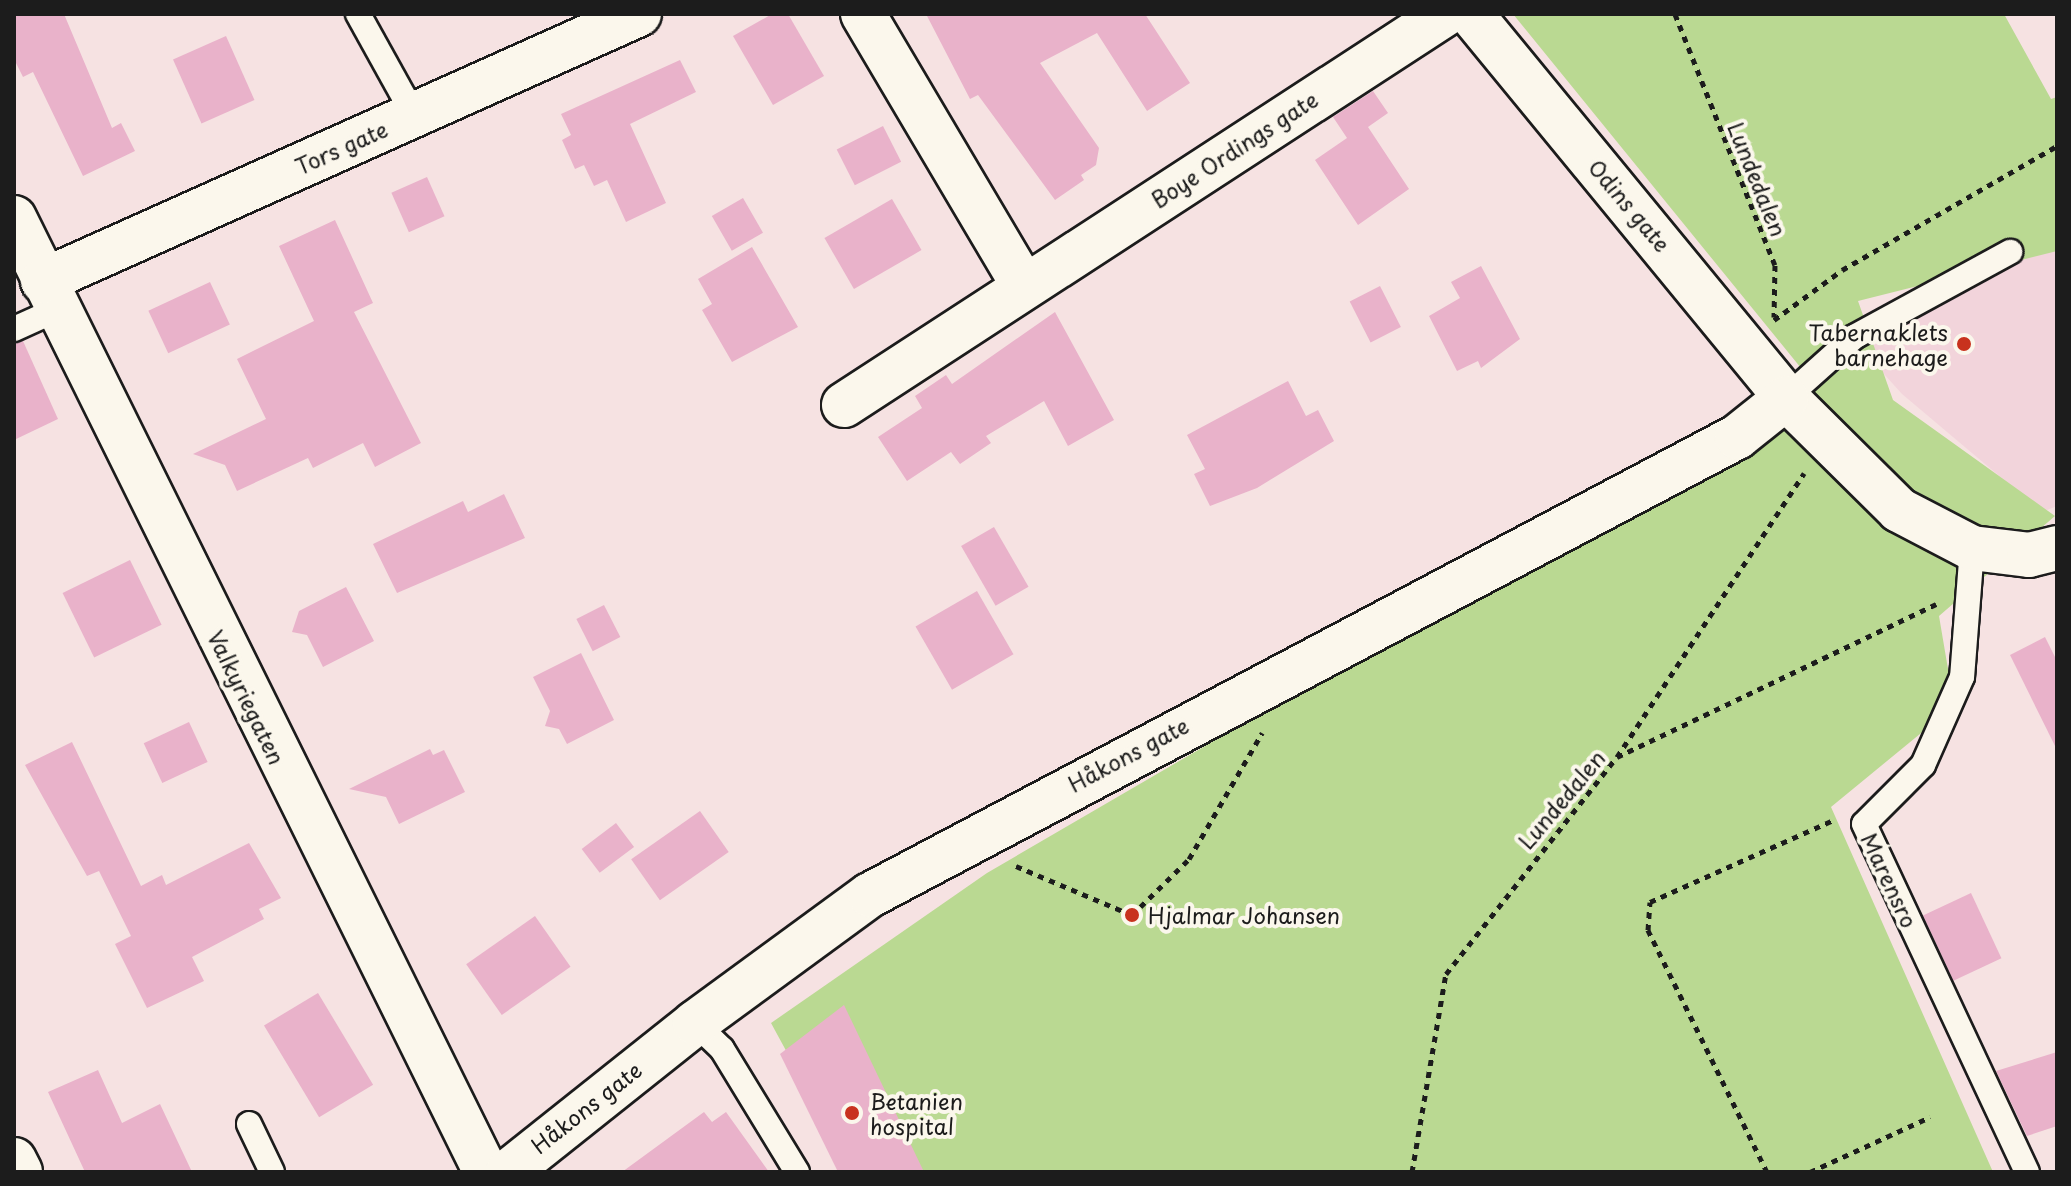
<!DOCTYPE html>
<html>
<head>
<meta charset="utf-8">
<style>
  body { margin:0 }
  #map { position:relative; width:2071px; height:1186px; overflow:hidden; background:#f6e2e2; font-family:"Playpen Sans",sans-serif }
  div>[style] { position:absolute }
  .built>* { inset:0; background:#f2d4db }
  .green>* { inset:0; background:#bad992 }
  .building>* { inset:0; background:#e9b2ca; transform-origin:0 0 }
  .path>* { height:5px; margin-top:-2.5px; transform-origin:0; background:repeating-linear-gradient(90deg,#1c1c1c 0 6px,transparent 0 12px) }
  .roads { filter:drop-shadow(2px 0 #1c1c1c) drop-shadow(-2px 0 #1c1c1c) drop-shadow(0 2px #1c1c1c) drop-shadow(0 -2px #1c1c1c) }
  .service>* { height:24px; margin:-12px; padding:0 12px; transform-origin:12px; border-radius:12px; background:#fbf7ec }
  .minor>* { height:44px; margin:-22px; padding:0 22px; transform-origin:22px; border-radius:22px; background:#fbf7ec }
  .tertiary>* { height:44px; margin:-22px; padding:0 22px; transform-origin:22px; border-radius:22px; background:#fbf7ec }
  .dots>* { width:22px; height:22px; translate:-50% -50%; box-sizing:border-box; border:4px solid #fbf7ec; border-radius:50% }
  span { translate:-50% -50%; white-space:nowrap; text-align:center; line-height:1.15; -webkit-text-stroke:8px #fbf7ec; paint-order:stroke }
  .street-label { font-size:22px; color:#1c1c1c }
  .poi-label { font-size:22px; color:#1c1c1c }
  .right { translate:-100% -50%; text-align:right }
  .left { translate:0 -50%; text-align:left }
  .frame { position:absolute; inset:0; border:16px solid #1c1c1c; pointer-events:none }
</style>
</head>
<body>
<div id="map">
  <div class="built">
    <i style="clip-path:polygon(2057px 187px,2057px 506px,2042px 512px,1902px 394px,1865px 353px)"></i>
  </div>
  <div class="green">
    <i style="clip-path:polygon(1513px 14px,2004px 14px,2051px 99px,2057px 97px,2057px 251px,1858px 301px,1893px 400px,2055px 516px,1939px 616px,1949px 675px,1926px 729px,1831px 807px,1993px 1172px,852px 1172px,771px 1023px,987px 873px,1818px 389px)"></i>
  </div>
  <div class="building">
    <i style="clip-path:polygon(14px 14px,64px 14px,112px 128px,121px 123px,135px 151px,83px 176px,33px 72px,23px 77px,14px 59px)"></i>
    <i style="clip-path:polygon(772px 14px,788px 14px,824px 76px,773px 105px,733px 36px)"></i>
    <i style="clip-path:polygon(926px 14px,1145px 14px,1190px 83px,1147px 111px,1097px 33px,1040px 63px,1099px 148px,1096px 165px,1081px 175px,1084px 180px,1055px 200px,978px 95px,970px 99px)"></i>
    <i style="left:226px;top:36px;width:70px;height:58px;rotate:66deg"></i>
    <i style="clip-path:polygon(680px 60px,696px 92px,630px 124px,666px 203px,626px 222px,607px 180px,594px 186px,584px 165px,575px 169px,562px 140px,571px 135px,561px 114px)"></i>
    <i style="clip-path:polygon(1373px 91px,1388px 113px,1368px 127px,1409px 189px,1358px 225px,1315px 160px,1347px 138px,1333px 117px)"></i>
    <i style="left:883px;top:126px;width:40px;height:52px;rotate:63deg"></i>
    <i style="left:427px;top:177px;width:43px;height:39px;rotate:66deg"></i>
    <i style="left:743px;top:198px;width:40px;height:36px;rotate:60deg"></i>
    <i style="left:892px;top:199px;width:59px;height:78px;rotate:60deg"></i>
    <i style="clip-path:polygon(335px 220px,373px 303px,354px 312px,421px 443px,375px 467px,363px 443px,313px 468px,308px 458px,237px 491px,225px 465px,193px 454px,266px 419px,237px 359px,314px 321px,279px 246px)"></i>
    <i style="clip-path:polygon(752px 247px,798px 327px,732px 362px,702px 310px,712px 304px,698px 279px)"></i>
    <i style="clip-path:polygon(1481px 266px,1520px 339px,1481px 368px,1478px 361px,1457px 371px,1429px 316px,1460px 298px,1451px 282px)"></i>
    <i style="left:210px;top:282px;width:47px;height:68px;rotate:65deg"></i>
    <i style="left:1380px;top:286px;width:46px;height:34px;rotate:63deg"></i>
    <i style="clip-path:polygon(1055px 312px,1114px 420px,1068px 446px,1044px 401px,986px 436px,991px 443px,960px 464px,951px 452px,907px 481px,878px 437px,922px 408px,915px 396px,946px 375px,952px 384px)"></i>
    <i style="clip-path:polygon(23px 341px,58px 419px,14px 440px,14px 344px)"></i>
    <i style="clip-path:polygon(1288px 381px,1306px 416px,1318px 410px,1334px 441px,1257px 488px,1210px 506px,1194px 474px,1205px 469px,1187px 435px)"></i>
    <i style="clip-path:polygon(504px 494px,525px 538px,397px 593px,373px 544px,463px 501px,468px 512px)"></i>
    <i style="left:994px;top:527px;width:69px;height:38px;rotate:60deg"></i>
    <i style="left:130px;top:560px;width:72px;height:75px;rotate:64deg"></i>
    <i style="clip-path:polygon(346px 587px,374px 641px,323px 667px,307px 635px,292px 632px,299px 611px)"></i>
    <i style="left:977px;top:591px;width:73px;height:71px;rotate:60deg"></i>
    <i style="left:604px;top:605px;width:36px;height:31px;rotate:63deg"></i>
    <i style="clip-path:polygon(2045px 637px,2057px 661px,2057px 750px,2010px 655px)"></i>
    <i style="clip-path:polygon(581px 653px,614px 720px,567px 744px,559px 729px,545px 726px,550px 711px,533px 677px)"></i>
    <i style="left:189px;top:722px;width:44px;height:50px;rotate:65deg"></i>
    <i style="clip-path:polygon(72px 742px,141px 886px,162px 875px,166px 885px,249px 843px,281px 898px,259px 909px,264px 919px,192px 957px,204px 981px,147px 1008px,115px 944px,131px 936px,99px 871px,87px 876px,25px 765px)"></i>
    <i style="clip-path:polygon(430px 749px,433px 755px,444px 750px,465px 792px,399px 824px,386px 797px,349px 789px)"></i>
    <i style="left:700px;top:811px;width:50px;height:84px;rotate:55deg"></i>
    <i style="left:616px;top:823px;width:30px;height:43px;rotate:53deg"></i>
    <i style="left:1971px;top:893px;width:72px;height:53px;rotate:65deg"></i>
    <i style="left:535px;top:916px;width:62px;height:84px;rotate:55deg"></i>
    <i style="left:318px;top:993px;width:107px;height:63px;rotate:59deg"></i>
    <i style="clip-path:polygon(844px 1005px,924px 1172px,838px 1172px,780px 1054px)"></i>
    <i style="clip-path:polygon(2057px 1052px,2057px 1126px,2027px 1136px,1996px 1071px)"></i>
    <i style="clip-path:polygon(98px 1070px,122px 1123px,160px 1104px,192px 1172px,85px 1172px,48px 1092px)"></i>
    <i style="clip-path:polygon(704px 1112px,712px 1122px,726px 1112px,769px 1172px,622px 1172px)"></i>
  </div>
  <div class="path">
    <i style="left:1675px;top:14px;width:270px;rotate:68.3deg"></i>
    <i style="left:1775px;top:265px;width:52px;rotate:91.1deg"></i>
    <i style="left:1774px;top:320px;width:84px;rotate:-36.3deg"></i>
    <i style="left:1842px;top:270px;width:248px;rotate:-30deg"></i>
    <i style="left:1617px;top:757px;width:354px;rotate:-25.6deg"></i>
    <i style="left:1016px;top:866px;width:126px;rotate:22.9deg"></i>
    <i style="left:1132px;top:915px;width:80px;rotate:-44.5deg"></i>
    <i style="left:1189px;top:859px;width:146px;rotate:-59.9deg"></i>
    <i style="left:1412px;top:1172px;width:201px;rotate:-80.3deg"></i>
    <i style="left:1446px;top:974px;width:276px;rotate:-51.8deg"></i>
    <i style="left:1617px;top:757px;width:340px;rotate:-56.6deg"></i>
    <i style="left:1767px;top:1172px;width:270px;rotate:-116.2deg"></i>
    <i style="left:1648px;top:930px;width:28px;rotate:-86deg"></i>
    <i style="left:1650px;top:902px;width:201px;rotate:-24.1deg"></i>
    <i style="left:1810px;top:1172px;width:132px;rotate:-24.6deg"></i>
  </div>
  <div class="roads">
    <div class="service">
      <i style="left:358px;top:14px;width:115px;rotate:61deg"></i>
      <i style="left:14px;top:329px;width:46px;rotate:-24.3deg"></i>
      <i style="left:1786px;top:398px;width:91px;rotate:-41.9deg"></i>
      <i style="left:1854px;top:337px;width:178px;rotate:-28.6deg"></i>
      <i style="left:1972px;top:548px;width:129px;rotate:94.4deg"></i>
      <i style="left:1962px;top:677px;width:96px;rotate:113.9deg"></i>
      <i style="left:1923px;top:765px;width:83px;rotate:135deg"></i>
      <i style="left:1864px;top:824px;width:384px;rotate:64.9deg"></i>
      <i style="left:695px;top:1023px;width:37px;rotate:44deg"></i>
      <i style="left:722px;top:1049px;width:144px;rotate:58.6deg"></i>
      <i style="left:249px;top:1124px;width:53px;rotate:64.4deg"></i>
    </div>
    <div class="minor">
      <i style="left:863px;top:14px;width:312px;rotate:59.4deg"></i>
      <i style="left:14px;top:218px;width:1064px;rotate:63.68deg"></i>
      <i style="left:43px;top:281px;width:653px;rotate:-24.13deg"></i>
      <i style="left:844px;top:405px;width:717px;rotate:-33.05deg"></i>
      <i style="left:14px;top:1160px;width:13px;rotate:63deg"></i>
    </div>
    <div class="tertiary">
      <i style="left:1471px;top:14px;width:497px;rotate:50.6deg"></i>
      <i style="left:1786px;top:398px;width:159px;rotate:44.7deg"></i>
      <i style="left:1899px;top:510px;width:82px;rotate:27.5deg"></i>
      <i style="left:1972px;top:548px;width:57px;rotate:7deg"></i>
      <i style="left:2029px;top:555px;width:29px;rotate:-14deg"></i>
      <i style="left:508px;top:1172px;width:239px;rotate:-38.5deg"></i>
      <i style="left:695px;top:1023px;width:217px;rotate:-36.2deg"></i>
      <i style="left:870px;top:895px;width:981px;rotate:-27.85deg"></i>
      <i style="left:1737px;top:437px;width:63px;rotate:-38.5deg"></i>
    </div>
  </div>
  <div class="dots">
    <i style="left:1964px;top:344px;background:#c8321e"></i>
    <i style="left:1132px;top:915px;background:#c8321e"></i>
    <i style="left:852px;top:1113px;background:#c8321e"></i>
  </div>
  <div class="street-label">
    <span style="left:341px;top:147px;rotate:-24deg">Tors gate</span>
    <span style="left:1234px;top:149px;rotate:-33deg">Boye Ordings gate</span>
    <span style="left:1758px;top:179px;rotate:68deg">Lundedalen</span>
    <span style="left:1630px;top:205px;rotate:50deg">Odins gate</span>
    <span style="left:247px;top:697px;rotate:64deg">Valkyriegaten</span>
    <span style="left:1128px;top:754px;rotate:-28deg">Håkons gate</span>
    <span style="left:1561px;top:799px;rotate:-50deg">Lundedalen</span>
    <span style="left:1890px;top:880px;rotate:65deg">Marensro</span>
    <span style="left:586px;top:1107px;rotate:-38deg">Håkons gate</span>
  </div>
  <div class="poi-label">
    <span class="right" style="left:1948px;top:344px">Tabernaklets<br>barnehage</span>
    <span class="left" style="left:1148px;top:915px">Hjalmar Johansen</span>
    <span class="left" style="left:870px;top:1113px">Betanien<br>hospital</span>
  </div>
  <div class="frame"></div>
</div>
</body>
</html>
